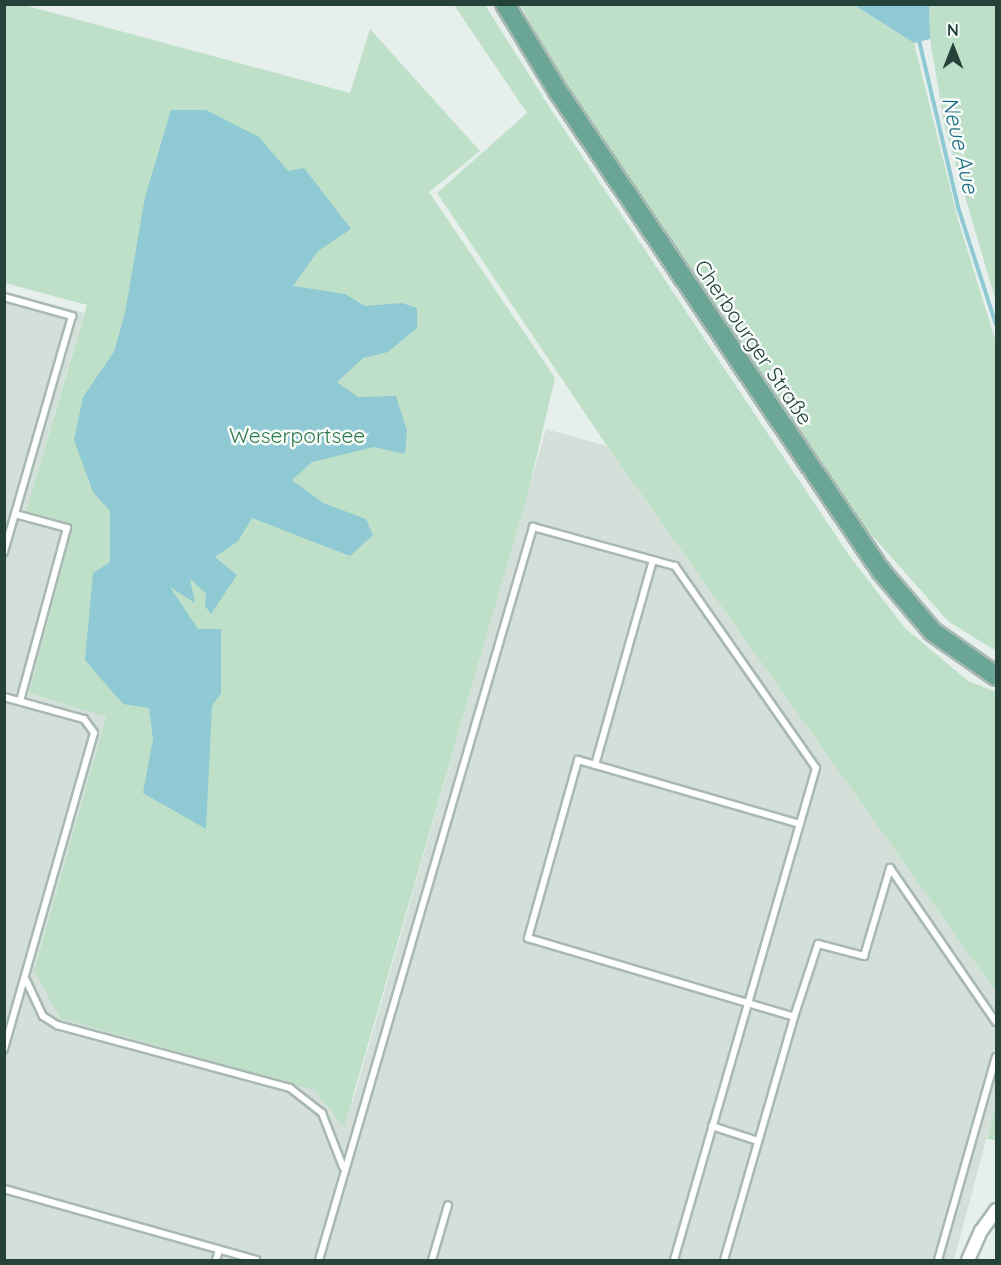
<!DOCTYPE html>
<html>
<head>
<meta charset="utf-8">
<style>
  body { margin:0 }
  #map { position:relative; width:1001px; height:1265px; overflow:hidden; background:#e6efeb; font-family:Quicksand,sans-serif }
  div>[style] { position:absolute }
  .built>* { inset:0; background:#d4dfda }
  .green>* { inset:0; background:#bfe0c8 }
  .water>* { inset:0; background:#8ec9d4 }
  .stream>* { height:4px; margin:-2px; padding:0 2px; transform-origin:2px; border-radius:2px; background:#8ec9d4 }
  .roads { filter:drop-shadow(2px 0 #a8b8b2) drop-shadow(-2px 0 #a8b8b2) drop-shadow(0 2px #a8b8b2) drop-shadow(0 -2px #a8b8b2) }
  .service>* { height:6px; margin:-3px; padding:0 3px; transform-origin:3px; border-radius:3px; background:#fff }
  .minor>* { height:12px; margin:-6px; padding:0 6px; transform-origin:6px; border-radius:6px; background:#fff }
  .primary>* { height:18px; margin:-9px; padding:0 9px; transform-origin:9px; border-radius:9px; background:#6aa596 }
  span { translate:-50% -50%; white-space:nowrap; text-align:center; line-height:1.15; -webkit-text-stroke:5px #f7fbf9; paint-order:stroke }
  .street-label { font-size:21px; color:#24423a }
  .park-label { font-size:21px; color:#2d7a4b }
  .water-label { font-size:22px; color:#1c6f80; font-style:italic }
  .frame { position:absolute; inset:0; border:6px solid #24423a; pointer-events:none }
  .north { position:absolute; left:923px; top:18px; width:60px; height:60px; -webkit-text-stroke:4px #f7fbf9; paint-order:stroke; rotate:0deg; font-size:16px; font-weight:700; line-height:24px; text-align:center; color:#24423a }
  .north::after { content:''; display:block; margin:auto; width:21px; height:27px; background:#24423a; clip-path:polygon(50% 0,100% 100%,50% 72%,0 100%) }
</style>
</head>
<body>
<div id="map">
  <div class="built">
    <i style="clip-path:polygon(4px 291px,84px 313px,26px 511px,73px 525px,29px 693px,106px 717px,34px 969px,353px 1101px,546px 429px,607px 446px,996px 992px,996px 1103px,954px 1260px,5px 1260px)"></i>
  </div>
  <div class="green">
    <i style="clip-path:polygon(4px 5px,24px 5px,350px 93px,370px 29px,480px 151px,429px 192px,555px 378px,528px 493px,344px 1127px,314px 1090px,60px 1018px,34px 970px,106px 717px,29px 693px,73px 525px,26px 511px,87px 305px,5px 283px)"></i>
    <i style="clip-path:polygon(454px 5px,485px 5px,548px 105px,851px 558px,905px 628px,968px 681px,996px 692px,996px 992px,607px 446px,437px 193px,527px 113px)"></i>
    <i style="clip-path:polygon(521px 5px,854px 5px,914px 43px,959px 223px,996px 342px,996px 651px,949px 622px,869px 532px,566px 88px)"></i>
    <i style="clip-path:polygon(929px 5px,996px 5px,996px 302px,945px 128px,930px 39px)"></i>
    <i style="clip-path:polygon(996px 1103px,996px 1140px,987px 1139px)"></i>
  </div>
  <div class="water">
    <i style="clip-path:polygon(854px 5px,929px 5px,930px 39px,914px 43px)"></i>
    <i style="clip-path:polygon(171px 110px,206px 110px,259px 137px,288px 171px,304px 168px,351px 229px,318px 251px,293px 286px,345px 294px,365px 306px,402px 303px,417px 308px,417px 328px,388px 352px,363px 358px,337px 382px,358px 397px,396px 396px,407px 431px,405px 454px,374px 447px,312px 462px,292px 480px,323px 503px,366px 519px,373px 535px,350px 556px,252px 518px,238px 541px,215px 557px,237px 575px,211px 614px,205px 606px,206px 593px,190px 579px,195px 603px,170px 587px,198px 629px,221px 629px,221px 693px,212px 706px,206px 829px,143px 793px,153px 739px,149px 708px,123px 704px,85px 660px,93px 573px,110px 562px,110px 511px,93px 492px,74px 440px,83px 397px,114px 352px,125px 313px,145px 197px)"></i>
  </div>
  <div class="stream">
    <i style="left:918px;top:36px;width:176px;rotate:76.8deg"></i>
    <i style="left:958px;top:207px;width:124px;rotate:72.1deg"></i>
  </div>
  <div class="roads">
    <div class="service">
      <i style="left:4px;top:297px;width:71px;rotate:15.6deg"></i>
      <i style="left:72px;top:316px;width:246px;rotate:106.1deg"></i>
      <i style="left:15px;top:514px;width:54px;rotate:15.1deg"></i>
      <i style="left:67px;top:528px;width:179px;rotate:105.2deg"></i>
      <i style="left:4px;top:697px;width:83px;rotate:15.4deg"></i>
      <i style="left:84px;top:719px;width:17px;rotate:54deg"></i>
      <i style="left:94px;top:733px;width:329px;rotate:105.9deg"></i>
      <i style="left:595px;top:765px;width:213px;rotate:-74.2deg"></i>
      <i style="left:800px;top:824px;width:231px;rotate:-163.9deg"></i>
      <i style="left:578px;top:760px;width:185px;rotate:105.7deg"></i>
      <i style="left:528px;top:938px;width:277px;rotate:16.5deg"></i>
      <i style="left:794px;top:1017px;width:77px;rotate:-71.8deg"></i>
      <i style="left:818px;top:944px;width:48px;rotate:14.6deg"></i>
      <i style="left:864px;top:956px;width:92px;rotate:-73.5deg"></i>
      <i style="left:890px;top:868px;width:187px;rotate:55.5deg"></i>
      <i style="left:26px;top:980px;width:40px;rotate:65deg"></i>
      <i style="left:43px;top:1016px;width:17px;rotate:33deg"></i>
      <i style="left:57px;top:1025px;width:241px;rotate:15.1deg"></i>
      <i style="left:290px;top:1088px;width:41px;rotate:38deg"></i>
      <i style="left:322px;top:1113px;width:58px;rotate:68.7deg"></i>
      <i style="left:712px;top:1126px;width:48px;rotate:18.1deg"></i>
      <i style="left:4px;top:1189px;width:262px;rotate:15.7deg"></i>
      <i style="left:216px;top:1260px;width:10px;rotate:-73deg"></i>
      <i style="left:319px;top:1260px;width:764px;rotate:-73.72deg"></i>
      <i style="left:533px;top:527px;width:147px;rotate:15.4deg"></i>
      <i style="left:675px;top:566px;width:246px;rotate:55.1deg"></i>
      <i style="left:816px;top:768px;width:512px;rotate:106.1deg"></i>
      <i style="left:432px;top:1260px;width:57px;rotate:-73.8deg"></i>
      <i style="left:724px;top:1260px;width:253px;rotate:-73.9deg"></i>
      <i style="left:938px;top:1260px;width:211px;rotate:-74.1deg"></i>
    </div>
    <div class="minor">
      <i style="left:968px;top:1260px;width:32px;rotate:-66deg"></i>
      <i style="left:981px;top:1231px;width:26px;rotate:-54deg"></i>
    </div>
    <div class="primary">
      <i style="left:505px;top:4px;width:104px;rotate:58.8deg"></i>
      <i style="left:559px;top:93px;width:576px;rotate:56.03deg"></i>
      <i style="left:881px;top:571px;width:80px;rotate:49.6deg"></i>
      <i style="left:933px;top:632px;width:77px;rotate:34.9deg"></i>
    </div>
  </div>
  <div class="street-label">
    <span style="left:754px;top:342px;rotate:56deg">Cherbourger Straße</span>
  </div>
  <div class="park-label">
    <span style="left:297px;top:435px">Weserportsee</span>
  </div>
  <div class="water-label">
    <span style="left:960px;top:145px;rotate:77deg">Neue Aue</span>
  </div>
  <div class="frame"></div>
  <div class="north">N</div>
</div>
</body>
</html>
